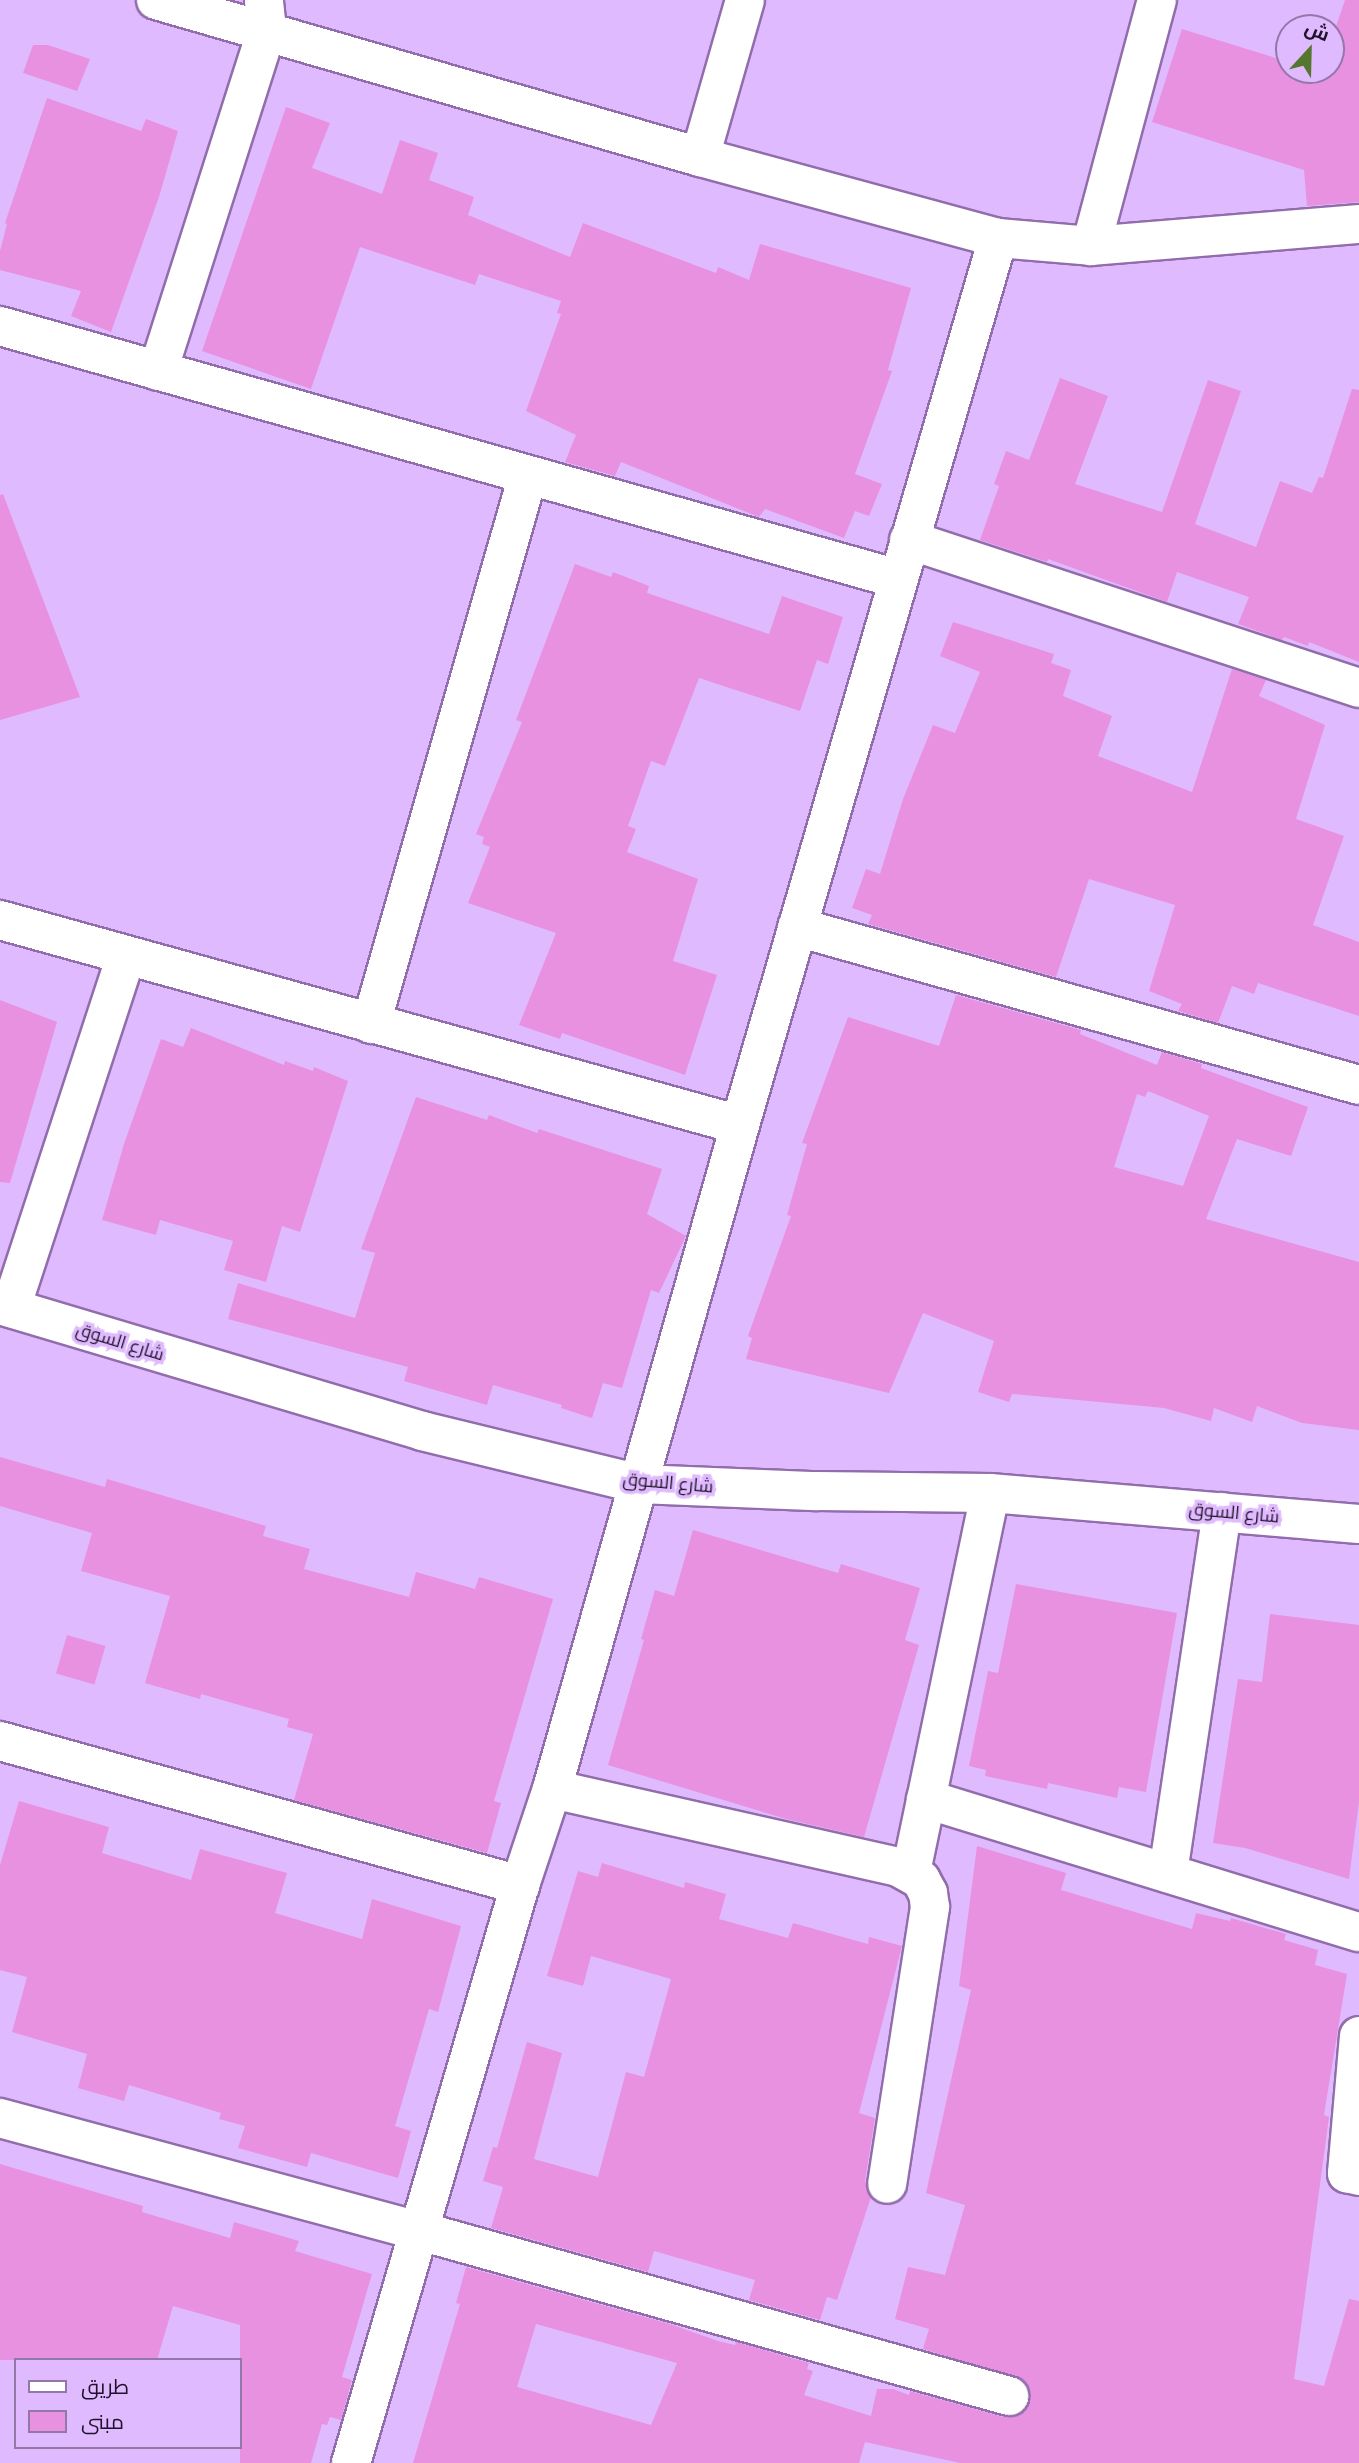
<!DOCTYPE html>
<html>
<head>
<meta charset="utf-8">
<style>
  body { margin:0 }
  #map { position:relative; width:1359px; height:2463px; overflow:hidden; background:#e0bafe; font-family:"Fira Sans",Cairo,sans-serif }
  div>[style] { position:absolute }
  .building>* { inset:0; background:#e891e0; transform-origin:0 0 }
  .roads { filter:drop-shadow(2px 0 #916dab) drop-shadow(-2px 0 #916dab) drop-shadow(0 2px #916dab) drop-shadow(0 -2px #916dab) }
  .minor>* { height:38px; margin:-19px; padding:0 19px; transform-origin:19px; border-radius:19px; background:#fff }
  .tertiary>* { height:38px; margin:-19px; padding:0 19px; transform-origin:19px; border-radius:19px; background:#fff }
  span { translate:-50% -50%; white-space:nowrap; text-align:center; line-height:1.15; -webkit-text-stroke:7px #e0bafe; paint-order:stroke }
  .street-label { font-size:18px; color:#20122a }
  .legend { position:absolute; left:14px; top:2358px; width:228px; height:91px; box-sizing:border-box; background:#e0bafe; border:2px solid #9377a9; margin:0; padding:9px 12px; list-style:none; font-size:21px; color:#20122a }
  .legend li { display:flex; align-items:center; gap:14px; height:35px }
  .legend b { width:35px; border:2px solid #9377a9 }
  .north { position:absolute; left:1275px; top:14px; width:70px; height:70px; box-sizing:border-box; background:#e0bafe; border:2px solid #9377a9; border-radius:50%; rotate:22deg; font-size:19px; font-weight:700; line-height:28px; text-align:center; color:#20122a }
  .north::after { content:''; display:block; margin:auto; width:24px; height:32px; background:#55762d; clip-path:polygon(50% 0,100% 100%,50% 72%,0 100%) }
</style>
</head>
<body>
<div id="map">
  <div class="building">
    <i style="clip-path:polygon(1345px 0,1359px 0,1359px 202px,1307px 206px,1304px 170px,1152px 122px,1182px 29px,1289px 62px,1289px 70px,1320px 72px,1331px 70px,1331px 41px)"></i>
    <i style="clip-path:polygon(33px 45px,48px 45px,90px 59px,77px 91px,23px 73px)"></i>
    <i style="clip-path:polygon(47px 98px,141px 131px,146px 119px,178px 131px,159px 197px,111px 332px,71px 316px,81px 291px,0 270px,0 251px,7px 224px,5px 223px)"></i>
    <i style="clip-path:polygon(286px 107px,330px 123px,312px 168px,382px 194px,400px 140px,438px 153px,429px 180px,474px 197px,468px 215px,570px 257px,583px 223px,716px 273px,718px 267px,749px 280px,760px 244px,911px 288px,888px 370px,892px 371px,855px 474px,882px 484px,869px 516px,855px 511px,844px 538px,765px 509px,759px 517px,621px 462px,615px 476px,565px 462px,576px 435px,526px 411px,561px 314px,557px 313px,561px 301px,479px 274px,475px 285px,360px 247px,311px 389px,202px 351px)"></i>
    <i style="clip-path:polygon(1060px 378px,1108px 396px,1075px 484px,1162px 512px,1208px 380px,1241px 391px,1195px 524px,1256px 547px,1280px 481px,1312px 493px,1319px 477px,1323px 478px,1352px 389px,1359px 390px,1359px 662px,1309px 642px,1308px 646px,1284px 637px,1282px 640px,1238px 624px,1249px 597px,1177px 572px,1167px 602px,1048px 559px,1047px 562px,980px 540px,999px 486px,994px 484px,1006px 451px,1029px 460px)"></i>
    <i style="clip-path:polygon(3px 494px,80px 697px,0 720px,0 495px)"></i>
    <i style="clip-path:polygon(575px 564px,611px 577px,613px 572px,649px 586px,647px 593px,769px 634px,782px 596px,843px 617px,828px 664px,817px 660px,800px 711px,699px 678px,665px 766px,651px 761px,628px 826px,636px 829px,627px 852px,698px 879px,673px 961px,717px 975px,685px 1075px,562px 1033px,560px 1039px,519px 1025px,556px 933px,468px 903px,490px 847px,482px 844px,484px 837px,476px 834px,522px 722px,516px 720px)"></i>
    <i style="clip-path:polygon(953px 622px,1054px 654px,1051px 663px,1071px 670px,1063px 696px,1112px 716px,1098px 756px,1192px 792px,1232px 669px,1266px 680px,1259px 696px,1325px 725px,1296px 819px,1344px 836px,1313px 925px,1359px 942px,1359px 1016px,1258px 983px,1254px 994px,1232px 986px,1218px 1023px,1178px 1011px,1182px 1004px,1149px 991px,1175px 905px,1089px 879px,1056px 977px,868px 924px,872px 915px,852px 908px,866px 869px,880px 874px,903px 799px,933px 725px,955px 733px,980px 672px,940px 656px)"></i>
    <i style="clip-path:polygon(evenodd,956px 995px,1081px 1030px,1080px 1034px,1157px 1065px,1162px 1052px,1202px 1064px,1201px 1068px,1308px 1107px,1291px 1156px,1237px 1139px,1206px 1219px,1359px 1262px,1359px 1430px,1302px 1423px,1257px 1406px,1252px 1422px,1214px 1408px,1211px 1421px,1164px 1408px,1012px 1394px,1009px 1402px,978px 1392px,994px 1341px,923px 1313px,889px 1393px,746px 1359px,752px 1338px,748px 1336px,791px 1216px,787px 1215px,807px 1144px,802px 1143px,848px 1017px,939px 1046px,956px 995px,1148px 1091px,1209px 1116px,1183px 1186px,1114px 1167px,1137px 1094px,1145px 1097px,1148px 1091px)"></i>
    <i style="clip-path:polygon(0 1000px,57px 1022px,10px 1183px,0 1182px)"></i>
    <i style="clip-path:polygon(191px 1028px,284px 1065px,285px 1061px,313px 1071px,314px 1067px,348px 1081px,300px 1232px,282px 1226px,266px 1282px,224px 1270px,233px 1241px,160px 1220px,156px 1235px,102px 1220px,124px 1144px,161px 1039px,183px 1047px)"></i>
    <i style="clip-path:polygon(416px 1097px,487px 1120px,489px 1115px,537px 1133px,539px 1129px,662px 1169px,647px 1214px,686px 1236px,659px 1293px,651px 1290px,622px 1388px,603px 1383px,592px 1418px,561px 1408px,562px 1405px,493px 1385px,487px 1405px,404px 1381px,408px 1367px,228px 1319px,238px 1283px,355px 1318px,375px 1253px,361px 1249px)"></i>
    <i style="clip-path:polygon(0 1457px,105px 1487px,107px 1479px,266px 1526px,263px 1536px,310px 1549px,304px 1569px,409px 1597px,416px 1572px,475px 1589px,479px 1577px,553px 1599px,494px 1801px,501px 1803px,487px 1853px,294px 1800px,313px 1734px,287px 1727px,289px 1719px,201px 1694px,200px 1699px,145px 1683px,170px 1596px,81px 1571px,92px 1533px,0 1506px)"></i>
    <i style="clip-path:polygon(693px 1530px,838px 1573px,841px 1564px,920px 1588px,905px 1640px,919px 1645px,864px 1837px,786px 1819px,608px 1765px,644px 1640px,641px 1639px,655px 1590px,674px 1596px)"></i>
    <i style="clip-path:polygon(1016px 1584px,1177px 1613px,1146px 1792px,1119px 1787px,1117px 1798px,1048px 1783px,1047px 1789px,985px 1776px,986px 1770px,969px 1766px,988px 1671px,998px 1673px)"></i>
    <i style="clip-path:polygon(1270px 1614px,1359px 1625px,1359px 1802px,1349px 1879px,1245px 1848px,1213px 1843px,1238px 1679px,1262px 1682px)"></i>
    <i style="left:67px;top:1635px;width:40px;height:40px;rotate:16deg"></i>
    <i style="clip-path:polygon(19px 1801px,109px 1827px,102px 1853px,191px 1880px,200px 1849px,287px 1873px,275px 1913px,362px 1939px,372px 1899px,461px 1926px,438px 2012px,429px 2009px,395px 2126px,411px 2131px,398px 2178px,311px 2153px,307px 2167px,238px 2148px,245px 2126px,219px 2119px,221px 2113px,129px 2085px,124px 2101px,78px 2088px,87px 2054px,12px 2032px,27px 1977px,0 1970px,0 1865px)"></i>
    <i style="clip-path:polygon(evenodd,977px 1846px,1066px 1873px,1061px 1890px,1192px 1929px,1196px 1913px,1230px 1921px,1231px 1918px,1286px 1934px,1284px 1940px,1318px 1950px,1315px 1965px,1347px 1974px,1324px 2115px,1329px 2117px,1294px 2379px,1324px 2386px,1349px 2299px,1359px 2301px,1359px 2463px,960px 2463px,865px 2442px,859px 2463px,413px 2463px,460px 2304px,456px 2303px,466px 2267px,670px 2324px,718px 2341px,735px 2345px,736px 2342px,809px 2363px,807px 2369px,813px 2371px,804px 2395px,871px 2416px,877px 2389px,893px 2389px,909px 2395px,910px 2391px,1003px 2417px,1015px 2417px,1025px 2411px,1030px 2401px,1030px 2391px,1024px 2380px,923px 2349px,929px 2329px,895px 2319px,908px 2267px,945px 2275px,965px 2205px,926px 2193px,971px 1990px,959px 1986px,977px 1846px,536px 2324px,677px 2363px,651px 2425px,517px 2387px,536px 2324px)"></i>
    <i style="clip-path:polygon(602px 1863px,684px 1888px,685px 1882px,726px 1894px,719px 1919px,788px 1938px,793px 1923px,868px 1944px,869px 1937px,902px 1946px,859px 2113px,875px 2118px,865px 2181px,871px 2197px,837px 2300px,827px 2297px,820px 2320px,749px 2300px,755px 2280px,654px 2251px,648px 2272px,491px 2228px,503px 2187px,483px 2181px,493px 2147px,497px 2148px,527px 2042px,562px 2053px,534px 2159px,598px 2177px,626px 2072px,644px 2077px,671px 1979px,591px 1956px,583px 1986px,547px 1976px,578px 1871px,598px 1877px)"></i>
    <i style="clip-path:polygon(0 2164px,143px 2206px,142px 2212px,230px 2238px,234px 2222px,299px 2241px,295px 2251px,372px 2274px,342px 2377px,352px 2380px,341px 2420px,330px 2417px,327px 2425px,322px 2424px,311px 2463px,240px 2463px,240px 2325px,173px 2306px,157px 2360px,0 2360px)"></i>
  </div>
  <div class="roads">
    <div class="minor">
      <i style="left:156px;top:0;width:566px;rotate:16.1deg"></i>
      <i style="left:700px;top:157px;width:309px;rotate:15.2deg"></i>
      <i style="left:998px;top:238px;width:93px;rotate:4.9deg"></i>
      <i style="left:1091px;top:246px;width:269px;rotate:-4.7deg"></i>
      <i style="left:700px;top:157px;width:163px;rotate:-74deg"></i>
      <i style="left:1091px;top:246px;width:255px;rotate:-75deg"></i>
      <i style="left:0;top:326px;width:933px;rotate:15.73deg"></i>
      <i style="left:158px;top:371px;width:358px;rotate:-72.3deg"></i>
      <i style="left:267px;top:30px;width:30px;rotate:-96deg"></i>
      <i style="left:909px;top:540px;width:474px;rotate:18.2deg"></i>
      <i style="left:0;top:920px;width:768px;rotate:15.48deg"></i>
      <i style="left:797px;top:927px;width:584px;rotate:15.7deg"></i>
      <i style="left:371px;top:1024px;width:571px;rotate:-74.04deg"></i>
      <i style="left:11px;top:1308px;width:370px;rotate:-71.9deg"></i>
      <i style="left:0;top:1741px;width:540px;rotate:15.48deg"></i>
      <i style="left:552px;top:1789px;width:355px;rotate:12.7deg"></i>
      <i style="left:898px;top:1867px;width:26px;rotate:29deg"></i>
      <i style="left:921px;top:1880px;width:15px;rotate:62deg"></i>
      <i style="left:928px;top:1893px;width:14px;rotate:82deg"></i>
      <i style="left:930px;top:1907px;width:280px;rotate:98.8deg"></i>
      <i style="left:926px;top:1799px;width:453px;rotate:17.1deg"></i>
      <i style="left:911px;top:1872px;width:387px;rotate:-78.2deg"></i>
      <i style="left:1168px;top:1873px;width:365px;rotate:-81.5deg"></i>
      <i style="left:1359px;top:2036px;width:138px;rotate:95deg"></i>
      <i style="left:1347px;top:2173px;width:12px;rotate:14deg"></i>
      <i style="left:0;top:2118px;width:435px;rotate:15.1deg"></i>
      <i style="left:420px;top:2231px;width:612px;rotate:15.65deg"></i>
      <i style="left:351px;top:2463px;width:602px;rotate:-73.7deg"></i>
      <i style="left:520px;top:1885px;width:101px;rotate:-71.6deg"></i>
      <i style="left:552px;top:1789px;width:690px;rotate:-74.19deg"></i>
      <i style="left:740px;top:1125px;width:924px;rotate:-73.78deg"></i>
    </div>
    <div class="tertiary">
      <i style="left:0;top:1305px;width:440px;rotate:16.6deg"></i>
      <i style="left:422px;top:1431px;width:223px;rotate:13.7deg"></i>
      <i style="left:639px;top:1484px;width:178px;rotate:2.3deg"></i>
      <i style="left:817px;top:1491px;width:173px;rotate:0.7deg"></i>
      <i style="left:990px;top:1493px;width:370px;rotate:4.8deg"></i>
    </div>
  </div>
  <div class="street-label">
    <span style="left:120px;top:1342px;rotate:17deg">شارع السوق</span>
    <span style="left:668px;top:1483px;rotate:5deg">شارع السوق</span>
    <span style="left:1234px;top:1513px;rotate:5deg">شارع السوق</span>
  </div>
  <ul class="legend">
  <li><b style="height:9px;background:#fff"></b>طريق</li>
  <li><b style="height:19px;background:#e891e0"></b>مبنى</li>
  </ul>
  <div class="north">ش</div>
</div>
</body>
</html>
